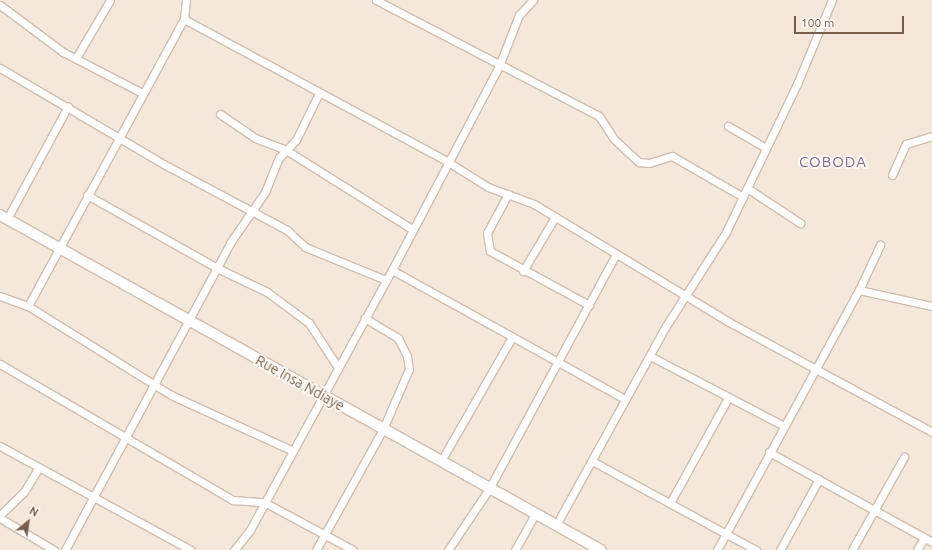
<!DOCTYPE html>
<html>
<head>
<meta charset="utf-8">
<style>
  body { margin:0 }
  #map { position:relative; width:932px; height:550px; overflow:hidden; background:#fdf6ec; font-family:Ubuntu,sans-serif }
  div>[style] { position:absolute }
  .residential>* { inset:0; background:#f5e8da; transform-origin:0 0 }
  .roads { filter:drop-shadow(1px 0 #d1beb0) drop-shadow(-1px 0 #d1beb0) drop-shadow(0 1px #d1beb0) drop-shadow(0 -1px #d1beb0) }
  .street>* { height:7px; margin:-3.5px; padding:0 3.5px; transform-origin:3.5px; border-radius:3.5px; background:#fff }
  .secondary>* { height:10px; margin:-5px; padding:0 5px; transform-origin:5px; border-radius:5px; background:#fff }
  span { translate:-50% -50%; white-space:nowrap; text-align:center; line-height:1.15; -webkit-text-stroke:4px #fffaf3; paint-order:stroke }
  .street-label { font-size:14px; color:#7a5c4d }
  .neighbourhood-label { font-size:15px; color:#846695; letter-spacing:1px }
  .north { position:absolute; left:8px; top:502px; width:40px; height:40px; -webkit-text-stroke:3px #fffaf3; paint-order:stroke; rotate:29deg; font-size:11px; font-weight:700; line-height:16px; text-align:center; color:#7a5c4d }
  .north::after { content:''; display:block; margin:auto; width:14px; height:18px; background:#7a5c4d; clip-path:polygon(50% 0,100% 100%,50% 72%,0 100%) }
  .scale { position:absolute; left:794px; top:16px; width:110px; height:18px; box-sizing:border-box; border:2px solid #7a5c4d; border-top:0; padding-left:5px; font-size:12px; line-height:14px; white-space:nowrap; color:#7a5c4d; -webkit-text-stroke:3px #fffaf3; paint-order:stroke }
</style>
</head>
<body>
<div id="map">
  <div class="residential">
    <i style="left:0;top:0;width:932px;height:550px"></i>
  </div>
  <div class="roads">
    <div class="street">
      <i style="left:376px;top:0;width:251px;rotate:27.5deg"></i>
      <i style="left:599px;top:116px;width:27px;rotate:57deg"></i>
      <i style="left:614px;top:139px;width:34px;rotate:43deg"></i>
      <i style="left:639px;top:162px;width:10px;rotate:6deg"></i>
      <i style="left:649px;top:163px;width:24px;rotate:-17deg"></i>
      <i style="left:672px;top:156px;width:82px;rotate:30deg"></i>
      <i style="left:0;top:5px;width:79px;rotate:36.7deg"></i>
      <i style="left:63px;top:52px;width:89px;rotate:27.4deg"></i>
      <i style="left:184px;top:19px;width:300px;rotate:28.4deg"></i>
      <i style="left:448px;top:162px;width:47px;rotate:32deg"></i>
      <i style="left:488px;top:187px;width:49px;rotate:20.3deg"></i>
      <i style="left:534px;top:204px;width:226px;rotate:31.2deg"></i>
      <i style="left:727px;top:321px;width:233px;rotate:28.4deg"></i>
      <i style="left:76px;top:58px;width:67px;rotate:-59.6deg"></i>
      <i style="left:0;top:68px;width:196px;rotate:30.4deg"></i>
      <i style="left:169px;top:167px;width:134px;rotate:28.1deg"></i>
      <i style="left:287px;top:230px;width:25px;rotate:43deg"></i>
      <i style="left:305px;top:247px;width:87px;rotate:22.2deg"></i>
      <i style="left:220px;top:114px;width:42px;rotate:34.4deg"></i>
      <i style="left:255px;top:138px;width:33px;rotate:21deg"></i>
      <i style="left:286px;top:150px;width:149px;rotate:32.1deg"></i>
      <i style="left:728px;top:126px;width:44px;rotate:30.1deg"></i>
      <i style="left:892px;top:175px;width:34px;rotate:-66deg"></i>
      <i style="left:906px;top:144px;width:27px;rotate:-17deg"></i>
      <i style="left:747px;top:188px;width:64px;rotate:33.4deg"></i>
      <i style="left:508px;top:194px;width:44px;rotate:118.3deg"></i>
      <i style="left:487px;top:233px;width:18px;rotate:81deg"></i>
      <i style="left:490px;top:251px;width:113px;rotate:28.6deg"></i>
      <i style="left:87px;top:195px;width:149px;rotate:29.3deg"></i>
      <i style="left:217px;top:268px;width:55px;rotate:25.6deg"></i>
      <i style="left:267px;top:292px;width:52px;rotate:36.4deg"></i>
      <i style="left:309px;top:323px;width:51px;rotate:56.9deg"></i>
      <i style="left:7px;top:219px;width:128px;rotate:-61.6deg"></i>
      <i style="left:392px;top:270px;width:266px;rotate:29deg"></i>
      <i style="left:523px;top:271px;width:63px;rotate:-59.3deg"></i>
      <i style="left:859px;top:290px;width:50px;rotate:-65deg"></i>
      <i style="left:0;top:296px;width:30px;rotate:20deg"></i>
      <i style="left:28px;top:306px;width:327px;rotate:-61.5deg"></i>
      <i style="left:184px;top:19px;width:19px;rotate:-84deg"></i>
      <i style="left:28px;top:306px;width:168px;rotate:31.9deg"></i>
      <i style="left:171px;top:395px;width:132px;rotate:24.6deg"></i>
      <i style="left:650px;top:356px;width:151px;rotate:27.6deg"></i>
      <i style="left:0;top:364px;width:270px;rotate:30.3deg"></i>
      <i style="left:233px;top:500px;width:31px;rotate:4deg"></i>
      <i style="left:264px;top:502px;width:101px;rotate:28.3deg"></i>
      <i style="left:0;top:446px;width:217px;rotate:28.6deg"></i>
      <i style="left:769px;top:452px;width:186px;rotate:28.9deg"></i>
      <i style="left:441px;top:461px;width:143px;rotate:-60.2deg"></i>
      <i style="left:592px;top:461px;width:187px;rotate:28.5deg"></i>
      <i style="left:670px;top:503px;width:120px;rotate:-61.1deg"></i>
      <i style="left:0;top:515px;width:33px;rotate:-44deg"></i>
      <i style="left:24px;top:492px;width:29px;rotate:-59deg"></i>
      <i style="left:0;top:518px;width:63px;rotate:30.7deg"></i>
      <i style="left:556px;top:525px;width:227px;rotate:-61.1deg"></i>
      <i style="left:666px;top:326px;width:112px;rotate:-57.4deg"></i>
      <i style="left:726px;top:232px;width:164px;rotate:-64.4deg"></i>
      <i style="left:797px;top:84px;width:91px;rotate:-67.4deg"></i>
      <i style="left:65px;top:550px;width:349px;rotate:-61.7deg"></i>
      <i style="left:230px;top:243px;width:62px;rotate:-55.5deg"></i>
      <i style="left:265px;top:192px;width:37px;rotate:-68deg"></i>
      <i style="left:279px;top:158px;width:25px;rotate:-47deg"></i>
      <i style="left:296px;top:140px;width:52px;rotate:-63.9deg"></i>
      <i style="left:234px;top:550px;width:26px;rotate:-51deg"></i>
      <i style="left:250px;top:530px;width:296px;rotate:-61.4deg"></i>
      <i style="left:392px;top:270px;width:230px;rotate:-62.3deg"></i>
      <i style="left:499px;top:66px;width:55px;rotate:-68.6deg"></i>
      <i style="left:519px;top:15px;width:21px;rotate:-47deg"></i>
      <i style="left:316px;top:550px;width:138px;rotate:-61deg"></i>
      <i style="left:383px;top:429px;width:65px;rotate:-66.6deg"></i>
      <i style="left:409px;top:369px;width:13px;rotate:-99deg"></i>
      <i style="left:407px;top:356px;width:20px;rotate:-117deg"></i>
      <i style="left:398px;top:338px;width:39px;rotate:-149deg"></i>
      <i style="left:448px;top:550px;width:73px;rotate:-56.1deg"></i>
      <i style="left:489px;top:489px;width:265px;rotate:-61.6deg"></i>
      <i style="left:515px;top:550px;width:41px;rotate:-60.9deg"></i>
      <i style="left:717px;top:550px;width:296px;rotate:-61.4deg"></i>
      <i style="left:859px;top:290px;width:75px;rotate:12.4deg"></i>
      <i style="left:780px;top:550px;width:81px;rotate:-61.2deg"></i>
      <i style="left:852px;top:550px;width:107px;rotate:-60.8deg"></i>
      <i style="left:917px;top:550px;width:14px;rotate:-60deg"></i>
    </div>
    <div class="secondary">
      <i style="left:0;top:215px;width:688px;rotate:29.14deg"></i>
    </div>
  </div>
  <div class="street-label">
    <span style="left:300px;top:383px;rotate:29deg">Rue Insa Ndiaye</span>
  </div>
  <div class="neighbourhood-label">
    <span style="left:833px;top:162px">COBODA</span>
  </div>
  <div class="north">N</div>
  <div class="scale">100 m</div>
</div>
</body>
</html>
